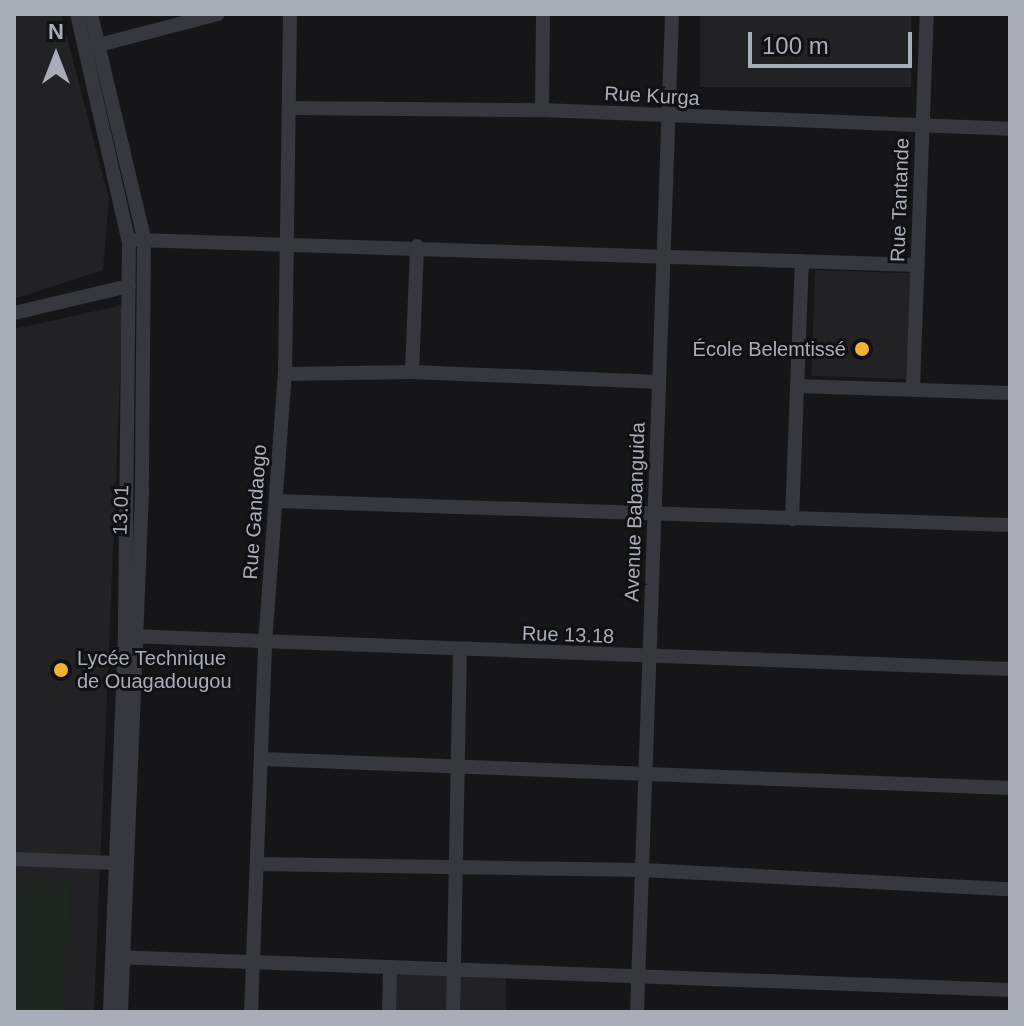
<!DOCTYPE html>
<html>
<head>
<meta charset="utf-8">
<style>
  body { margin:0 }
  #map { position:relative; width:1024px; height:1026px; overflow:hidden; background:#161618; font-family:Arial,sans-serif }
  div>[style] { position:absolute }
  .built>* { inset:0; background:#222225; transform-origin:0 0 }
  .green>* { inset:0; background:#1e261f; transform-origin:0 0 }
  .minor>* { height:14px; margin:-7px; padding:0 7px; transform-origin:7px; border-radius:7px; background:#37383d }
  .dots>* { width:22px; height:22px; translate:-50% -50%; box-sizing:border-box; border:4px solid #111113; border-radius:50% }
  span { translate:-50% -50%; white-space:nowrap; text-align:center; line-height:1.15; -webkit-text-stroke:6px #111113; paint-order:stroke }
  .street-label { font-size:20px; color:#a8adb8 }
  .poi-label { font-size:20px; color:#a8adb8 }
  .right { translate:-100% -50%; text-align:right }
  .left { translate:0 -50%; text-align:left }
  .frame { position:absolute; inset:0; border:16px solid #a8adb8; pointer-events:none }
  .north { position:absolute; left:16px; top:16px; width:80px; height:80px; -webkit-text-stroke:6px #111113; paint-order:stroke; rotate:0deg; font-size:22px; font-weight:700; line-height:32px; text-align:center; color:#a8adb8 }
  .north::after { content:''; display:block; margin:auto; width:28px; height:36px; background:#a8adb8; clip-path:polygon(50% 0,100% 100%,50% 72%,0 100%) }
  .scale { position:absolute; left:748px; top:32px; width:164px; height:36px; box-sizing:border-box; border:4px solid #a8adb8; border-top:0; padding-left:10px; font-size:24px; line-height:28px; white-space:nowrap; color:#a8adb8; -webkit-text-stroke:6px #111113; paint-order:stroke }
</style>
</head>
<body>
<div id="map">
  <div class="built">
    <i style="clip-path:polygon(14px 14px,61px 14px,109px 199px,103px 270px,14px 299px)"></i>
    <i style="left:700px;top:14px;width:211px;height:73px"></i>
    <i style="left:815px;top:270px;width:96px;height:106px;rotate:2deg"></i>
    <i style="clip-path:polygon(123px 305px,94px 1012px,14px 1012px,14px 329px)"></i>
    <i style="left:394px;top:975px;width:112px;height:37px"></i>
  </div>
  <div class="green">
    <i style="left:14px;top:877px;width:56px;height:135px;rotate:3deg"></i>
  </div>
  <div class="minor">
    <i style="left:77px;top:14px;width:234px;rotate:77.2deg"></i>
    <i style="left:129px;top:242px;width:395px;rotate:90.6deg"></i>
    <i style="left:125px;top:637px;width:375px;rotate:92.3deg"></i>
    <i style="left:91px;top:14px;width:231px;rotate:76.7deg"></i>
    <i style="left:144px;top:239px;width:254px;rotate:90.5deg"></i>
    <i style="left:142px;top:493px;width:519px;rotate:92.32deg"></i>
    <i style="left:91px;top:47px;width:131px;rotate:-14.6deg"></i>
    <i style="left:293px;top:108px;width:249px;rotate:0.5deg"></i>
    <i style="left:542px;top:110px;width:468px;rotate:2.3deg"></i>
    <i style="left:542px;top:110px;width:96px;rotate:-89.4deg"></i>
    <i style="left:137px;top:240px;width:781px;rotate:1.83deg"></i>
    <i style="left:14px;top:313px;width:118px;rotate:-13.2deg"></i>
    <i style="left:412px;top:372px;width:126px;rotate:-87.7deg"></i>
    <i style="left:285px;top:374px;width:127px;rotate:-0.9deg"></i>
    <i style="left:412px;top:372px;width:247px;rotate:2.3deg"></i>
    <i style="left:797px;top:386px;width:213px;rotate:1.9deg"></i>
    <i style="left:913px;top:388px;width:374px;rotate:-87.9deg"></i>
    <i style="left:277px;top:501px;width:733px;rotate:1.88deg"></i>
    <i style="left:792px;top:519px;width:258px;rotate:-87.8deg"></i>
    <i style="left:129px;top:636px;width:882px;rotate:2.15deg"></i>
    <i style="left:262px;top:759px;width:749px;rotate:2.22deg"></i>
    <i style="left:14px;top:859px;width:102px;rotate:2.2deg"></i>
    <i style="left:258px;top:864px;width:385px;rotate:0.9deg"></i>
    <i style="left:643px;top:870px;width:367px;rotate:3deg"></i>
    <i style="left:115px;top:957px;width:896px;rotate:2.11deg"></i>
    <i style="left:251px;top:1012px;width:368px;rotate:-87.8deg"></i>
    <i style="left:265px;top:644px;width:271px;rotate:-85.8deg"></i>
    <i style="left:285px;top:374px;width:360px;rotate:-89.2deg"></i>
    <i style="left:389px;top:1012px;width:43px;rotate:-88.7deg"></i>
    <i style="left:453px;top:1012px;width:360px;rotate:-88.9deg"></i>
    <i style="left:637px;top:1012px;width:999px;rotate:-87.99deg"></i>
  </div>
  <div class="dots">
    <i style="left:862px;top:349px;background:#f2b134"></i>
    <i style="left:61px;top:670px;background:#f2b134"></i>
  </div>
  <div class="street-label">
    <span style="left:652px;top:96px;rotate:3deg">Rue Kurga</span>
    <span style="left:900px;top:200px;rotate:-88deg">Rue Tantande</span>
    <span style="left:121px;top:510px;rotate:-88deg">13.01</span>
    <span style="left:255px;top:512px;rotate:-86deg">Rue Gandaogo</span>
    <span style="left:635px;top:512px;rotate:-88deg">Avenue Babanguida</span>
    <span style="left:568px;top:635px;rotate:2deg">Rue 13.18</span>
  </div>
  <div class="poi-label">
    <span class="right" style="left:846px;top:349px">École Belemtissé</span>
    <span class="left" style="left:77px;top:670px">Lycée Technique<br>de Ouagadougou</span>
  </div>
  <div class="frame"></div>
  <div class="north">N</div>
  <div class="scale">100 m</div>
</div>
</body>
</html>
